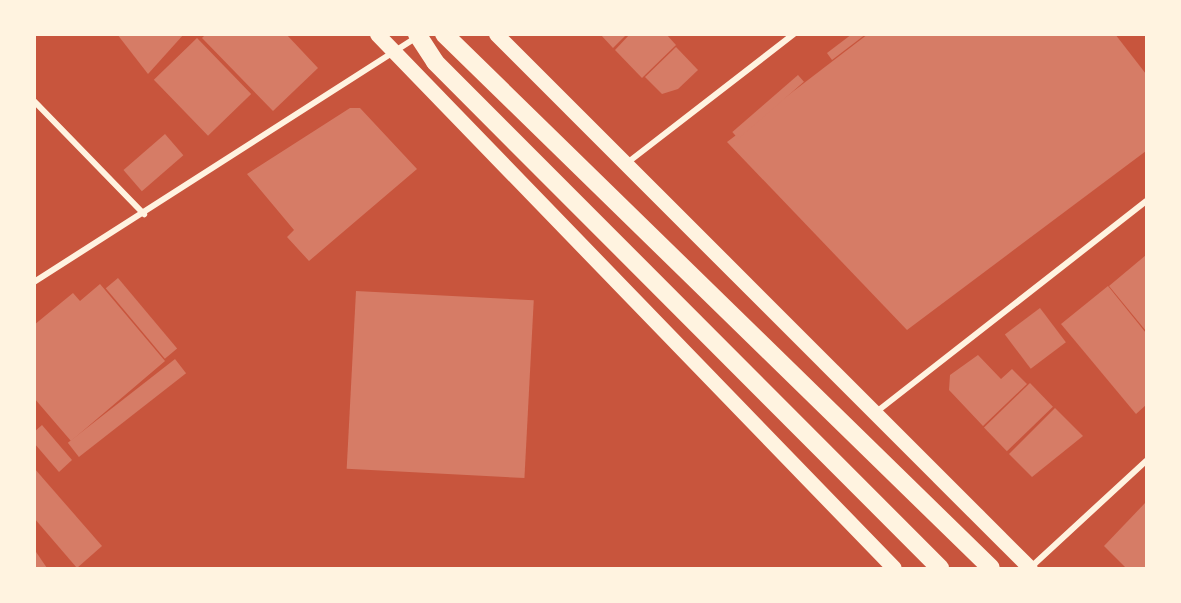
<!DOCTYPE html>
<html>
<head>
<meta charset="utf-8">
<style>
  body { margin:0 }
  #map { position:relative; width:1181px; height:603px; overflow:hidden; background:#c8553d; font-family:Literata,serif }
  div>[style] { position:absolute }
  .building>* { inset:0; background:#d67c66; transform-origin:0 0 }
  .minor>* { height:6px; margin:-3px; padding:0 3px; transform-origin:3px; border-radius:3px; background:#fff3e0 }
  .primary>* { height:15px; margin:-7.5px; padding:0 7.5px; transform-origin:7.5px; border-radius:7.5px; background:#fff3e0 }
  .motorway>* { height:18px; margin:-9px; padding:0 9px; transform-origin:9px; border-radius:9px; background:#fff3e0 }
  span { translate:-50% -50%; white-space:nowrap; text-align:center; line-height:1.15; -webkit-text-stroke:4.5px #fff3e0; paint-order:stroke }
  .frame { position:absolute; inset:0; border:36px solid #fff3e0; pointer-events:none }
</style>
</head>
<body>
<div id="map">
  <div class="building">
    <i style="clip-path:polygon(117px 34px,184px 34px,148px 74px)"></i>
    <i style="clip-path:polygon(206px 34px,286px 34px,318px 68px,273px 111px,202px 38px)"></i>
    <i style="clip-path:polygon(600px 34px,627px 34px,613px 48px)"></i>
    <i style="clip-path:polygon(630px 34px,666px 34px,676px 45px,642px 78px,615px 50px)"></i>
    <i style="clip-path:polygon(852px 34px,866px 34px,832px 60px,827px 53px)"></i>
    <i style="clip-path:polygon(868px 34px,1115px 34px,1146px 74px,1146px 151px,907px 330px,727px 142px)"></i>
    <i style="left:197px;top:38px;width:78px;height:60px;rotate:46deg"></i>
    <i style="clip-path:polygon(676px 47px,698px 70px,678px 89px,662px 94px,645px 77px)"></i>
    <i style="left:798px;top:75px;width:9px;height:87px;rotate:49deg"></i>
    <i style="clip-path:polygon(350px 108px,360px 108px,417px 169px,309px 261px,287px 237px,294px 230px,247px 174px)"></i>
    <i style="left:165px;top:134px;width:28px;height:55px;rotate:49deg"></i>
    <i style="clip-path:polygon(1146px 255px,1146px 331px,1109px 286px)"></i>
    <i style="left:118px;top:278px;width:92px;height:16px;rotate:50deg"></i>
    <i style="clip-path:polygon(100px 284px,165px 361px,71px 441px,34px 398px,34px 325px,73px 293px,80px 301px)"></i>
    <i style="clip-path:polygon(1108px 286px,1146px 333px,1146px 405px,1136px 414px,1061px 324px)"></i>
    <i style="left:356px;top:291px;width:178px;height:178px;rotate:3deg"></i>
    <i style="left:1040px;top:308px;width:43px;height:44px;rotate:53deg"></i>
    <i style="clip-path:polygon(978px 355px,1001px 379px,1012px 369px,1027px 384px,983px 426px,949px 390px,950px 375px)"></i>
    <i style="left:175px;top:359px;width:18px;height:136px;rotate:52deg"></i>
    <i style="left:1030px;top:383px;width:33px;height:64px;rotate:46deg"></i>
    <i style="clip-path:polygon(1055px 408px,1083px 436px,1032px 477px,1009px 454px)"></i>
    <i style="clip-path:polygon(42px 425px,72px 460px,59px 472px,34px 443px,34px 432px)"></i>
    <i style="clip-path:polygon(34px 468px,102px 546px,77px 568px,34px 518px)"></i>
    <i style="clip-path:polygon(1146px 502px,1146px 568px,1126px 568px,1104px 546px)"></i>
    <i style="clip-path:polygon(34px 549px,47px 568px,34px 568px)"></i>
  </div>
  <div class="minor">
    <i style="left:34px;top:101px;width:158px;rotate:45.8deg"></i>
    <i style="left:627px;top:163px;width:211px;rotate:-37.7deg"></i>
    <i style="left:34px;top:282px;width:456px;rotate:-32.6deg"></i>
    <i style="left:875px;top:413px;width:344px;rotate:-38deg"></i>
    <i style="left:1030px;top:568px;width:158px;rotate:-42.7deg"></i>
  </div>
  <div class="primary">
    <i style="left:377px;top:34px;width:743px;rotate:45.93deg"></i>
    <i style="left:496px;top:34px;width:755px;rotate:45deg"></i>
  </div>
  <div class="motorway">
    <i style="left:417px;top:34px;width:33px;rotate:57deg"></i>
    <i style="left:435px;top:62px;width:715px;rotate:45.06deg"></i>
    <i style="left:444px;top:34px;width:764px;rotate:44.31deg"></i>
  </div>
  <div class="frame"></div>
</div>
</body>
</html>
